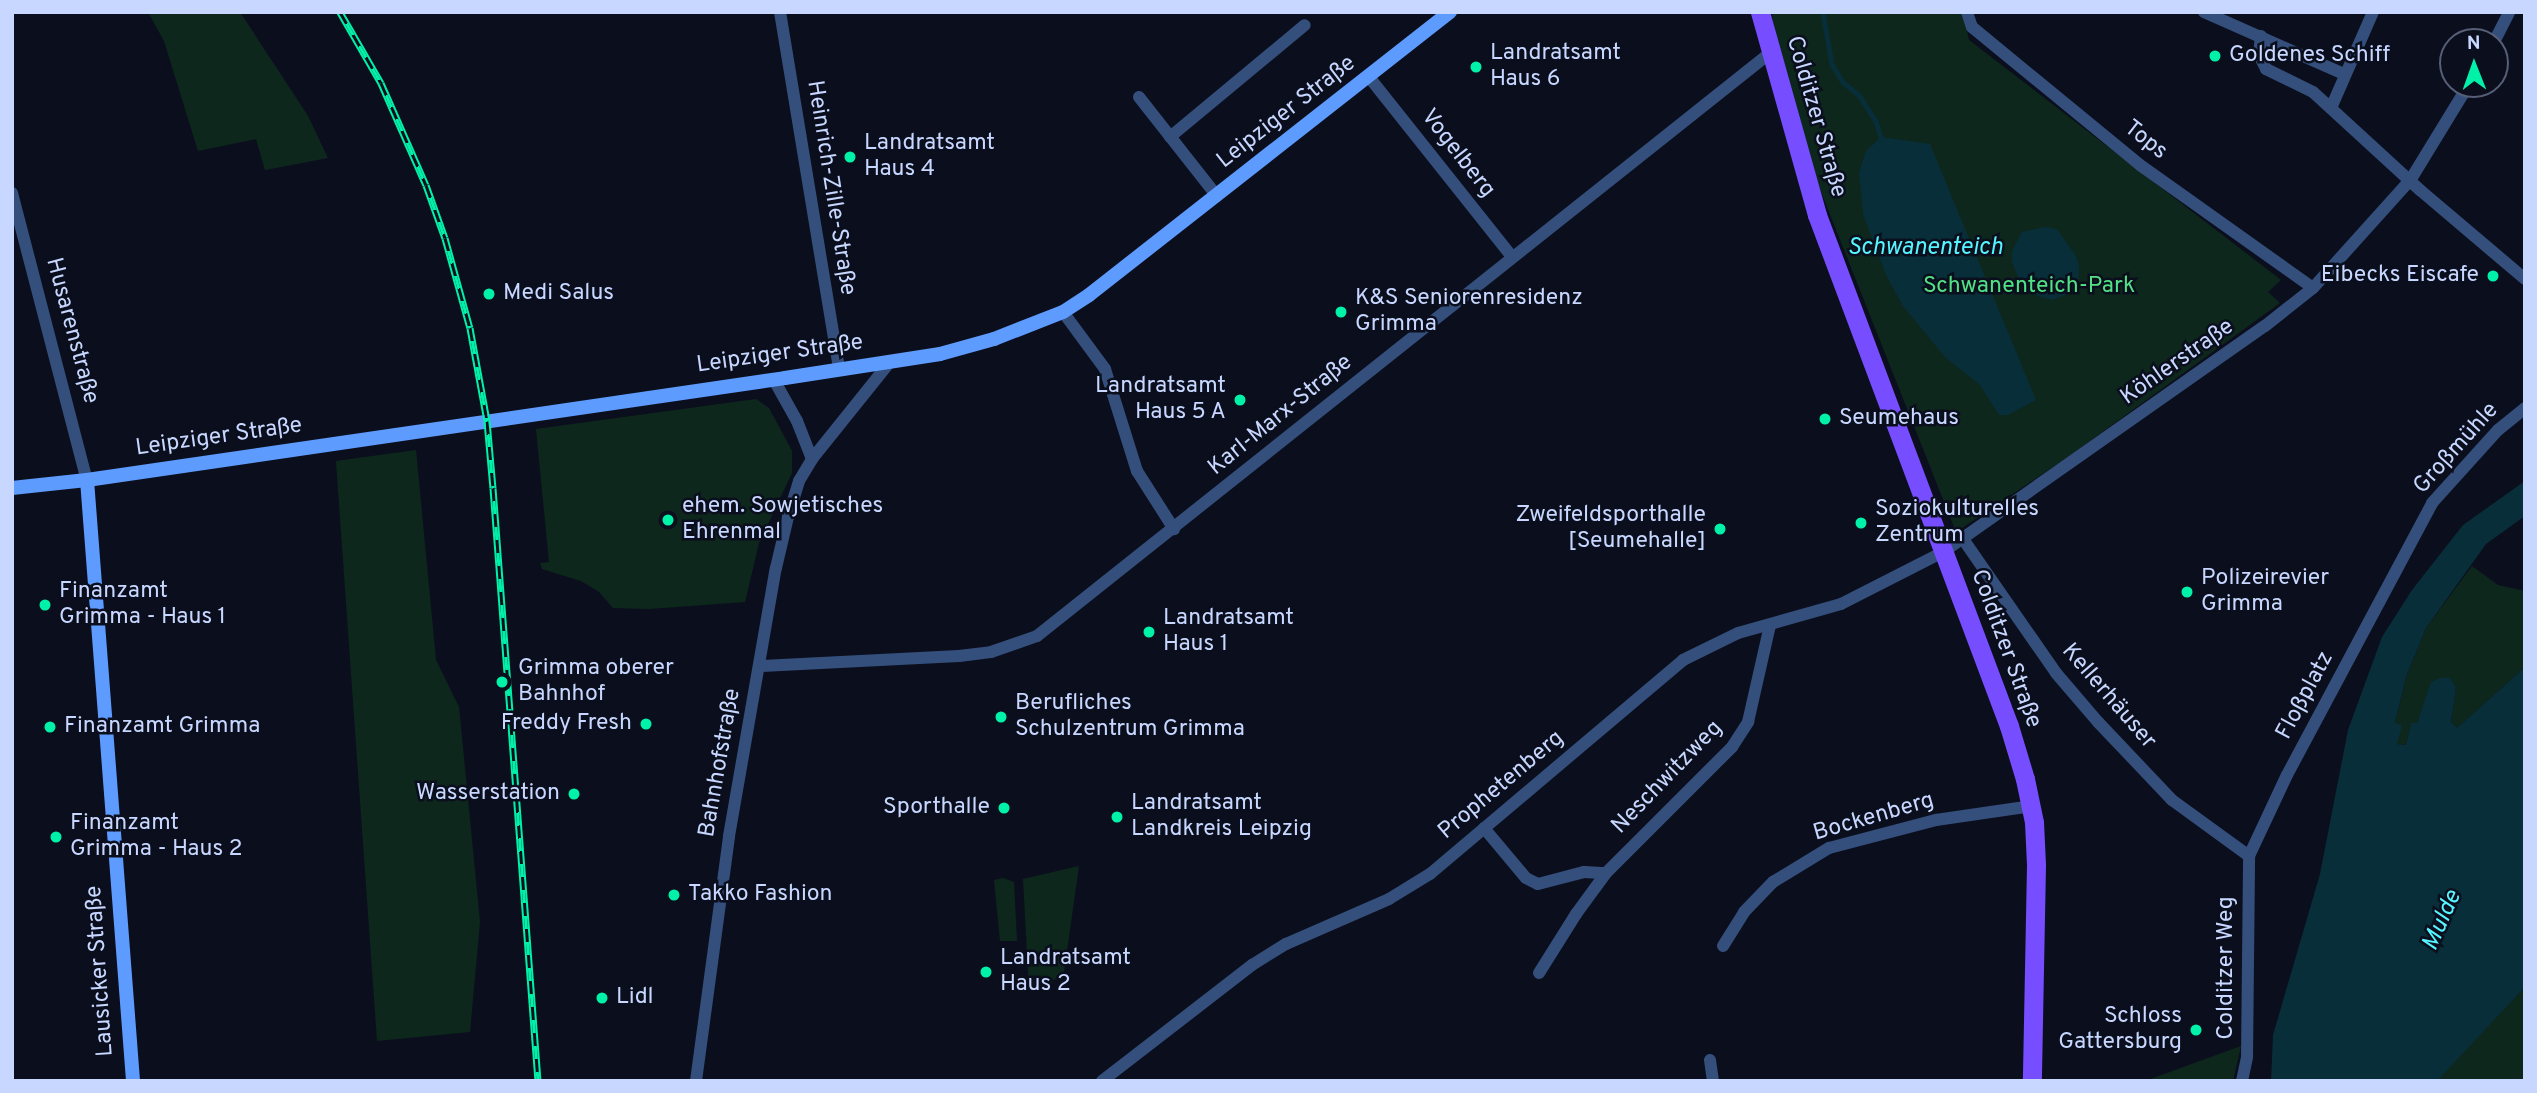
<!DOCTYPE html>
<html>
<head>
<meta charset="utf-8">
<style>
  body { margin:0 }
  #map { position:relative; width:2537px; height:1093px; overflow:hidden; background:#0b0f1d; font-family:Overpass,sans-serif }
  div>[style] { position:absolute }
  .green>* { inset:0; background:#0e271c }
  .water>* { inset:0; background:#082e39 }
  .stream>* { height:4.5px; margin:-2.25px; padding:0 2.25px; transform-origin:2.25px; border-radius:2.25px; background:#082e39 }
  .minor>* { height:12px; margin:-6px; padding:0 6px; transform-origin:6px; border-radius:6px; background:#354f7d }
  .secondary>* { height:14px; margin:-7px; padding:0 7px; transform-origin:7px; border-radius:7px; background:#5e9bff }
  .primary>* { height:19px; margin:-9.5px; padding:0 9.5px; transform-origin:9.5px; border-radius:9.5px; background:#764eff }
  .rail>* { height:7px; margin-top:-3.5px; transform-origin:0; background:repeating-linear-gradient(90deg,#0b0f1d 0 13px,#00f2a9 0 26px); box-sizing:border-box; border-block:2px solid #00f2a9 }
  .dots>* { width:19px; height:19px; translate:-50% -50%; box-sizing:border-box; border:4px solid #0b0f1d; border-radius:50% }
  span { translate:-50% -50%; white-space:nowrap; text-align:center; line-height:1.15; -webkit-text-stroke:5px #0b0f1d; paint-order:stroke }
  .poi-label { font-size:23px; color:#c7d7ff }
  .left { translate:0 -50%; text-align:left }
  .right { translate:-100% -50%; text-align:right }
  .street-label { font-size:23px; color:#c7d7ff }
  .park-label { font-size:23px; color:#52e084 }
  .water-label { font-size:24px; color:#55f5ff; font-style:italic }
  .frame { position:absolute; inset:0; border:14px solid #c7d7ff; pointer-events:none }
  .north { position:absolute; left:2439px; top:28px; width:70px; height:70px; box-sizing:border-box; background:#0b0f1d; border:2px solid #565f77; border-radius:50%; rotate:359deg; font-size:19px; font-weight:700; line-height:28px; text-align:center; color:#c7d7ff }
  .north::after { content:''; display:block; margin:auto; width:24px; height:32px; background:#00f2a9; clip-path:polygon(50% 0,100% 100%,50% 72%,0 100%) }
</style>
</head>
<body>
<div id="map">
  <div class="green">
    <i style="clip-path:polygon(148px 12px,240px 12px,308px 116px,328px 158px,265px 170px,256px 139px,198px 151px,164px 41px)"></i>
    <i style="clip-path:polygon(1772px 12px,1963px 12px,1969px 40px,2281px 280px,2268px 292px,2280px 303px,2068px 457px,1956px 532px,1802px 144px,1775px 42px)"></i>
    <i style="clip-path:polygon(756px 399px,769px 408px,792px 451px,792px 473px,759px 543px,745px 602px,649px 609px,613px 608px,599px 592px,581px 581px,542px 569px,540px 563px,549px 562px,536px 429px)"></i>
    <i style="clip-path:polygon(416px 450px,436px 660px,459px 707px,480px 922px,470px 1032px,377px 1041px,336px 461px)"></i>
    <i style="clip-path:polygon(2472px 566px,2498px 585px,2525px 591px,2525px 667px,2457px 728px,2451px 722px,2456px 688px,2425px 701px,2417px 723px,2411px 723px,2406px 745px,2397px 744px,2395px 723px,2406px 677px,2426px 628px)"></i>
    <i style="clip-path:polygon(1079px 866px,1063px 979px,1052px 980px,1051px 991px,1029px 991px,1023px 879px)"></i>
    <i style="clip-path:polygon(1003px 878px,1014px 882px,1017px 941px,1000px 941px,994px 880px)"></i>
    <i style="clip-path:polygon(2525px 987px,2525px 1081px,2437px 1081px,2438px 1078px)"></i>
    <i style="clip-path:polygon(2241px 1046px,2233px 1081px,2145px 1081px)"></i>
  </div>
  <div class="water">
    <i style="clip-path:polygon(1881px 137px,1930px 144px,2036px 400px,2008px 415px,1999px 415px,1980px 385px,1945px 357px,1903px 306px,1886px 275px,1863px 214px,1859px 173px,1866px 151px)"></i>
    <i style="clip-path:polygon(2045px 227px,2057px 229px,2076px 256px,2079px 266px,2078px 285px,2071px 293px,2052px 300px,2038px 296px,2019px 280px,2012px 262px,2012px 251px,2022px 232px)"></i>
    <i style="clip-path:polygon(2525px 481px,2525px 516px,2486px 544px,2426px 628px,2406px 677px,2395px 723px,2402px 725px,2397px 744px,2406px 745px,2411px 723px,2417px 723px,2431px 682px,2440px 678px,2450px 678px,2456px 688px,2451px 722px,2457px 728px,2525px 667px,2525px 987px,2437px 1081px,2271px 1081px,2273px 1035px,2320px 874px,2348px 730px,2382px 637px,2412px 590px,2463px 525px)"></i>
  </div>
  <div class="stream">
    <i style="left:1823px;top:12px;width:53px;rotate:80.2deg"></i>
    <i style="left:1832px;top:64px;width:21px;rotate:59deg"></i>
    <i style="left:1843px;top:82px;width:21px;rotate:39deg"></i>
    <i style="left:1859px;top:95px;width:31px;rotate:57deg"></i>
    <i style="left:1876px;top:121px;width:17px;rotate:73deg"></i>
  </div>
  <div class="minor">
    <i style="left:780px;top:12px;width:363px;rotate:80.6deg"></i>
    <i style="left:1967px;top:12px;width:16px;rotate:72deg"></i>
    <i style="left:1972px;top:27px;width:217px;rotate:39.4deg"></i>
    <i style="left:2140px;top:165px;width:212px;rotate:35.4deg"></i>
    <i style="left:2204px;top:12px;width:153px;rotate:23.9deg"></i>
    <i style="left:2261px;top:36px;width:19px;rotate:96deg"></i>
    <i style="left:2259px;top:55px;width:16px;rotate:63deg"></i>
    <i style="left:2266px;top:69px;width:52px;rotate:26.1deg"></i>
    <i style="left:2313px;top:92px;width:145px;rotate:42.5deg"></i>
    <i style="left:2420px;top:190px;width:138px;rotate:40.3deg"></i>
    <i style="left:2494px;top:42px;width:34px;rotate:-63deg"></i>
    <i style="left:1369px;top:77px;width:230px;rotate:51.5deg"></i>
    <i style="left:1139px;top:97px;width:126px;rotate:51.8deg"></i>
    <i style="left:2331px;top:108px;width:105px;rotate:-66.4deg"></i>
    <i style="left:1170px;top:137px;width:175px;rotate:-39.7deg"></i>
    <i style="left:12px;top:193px;width:297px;rotate:75.4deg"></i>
    <i style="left:1063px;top:312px;width:71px;rotate:53.6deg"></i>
    <i style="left:1105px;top:369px;width:107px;rotate:72.6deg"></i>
    <i style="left:1137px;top:471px;width:69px;rotate:57.5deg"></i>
    <i style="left:774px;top:380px;width:47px;rotate:60.7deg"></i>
    <i style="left:797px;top:421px;width:41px;rotate:68.5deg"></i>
    <i style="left:1963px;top:539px;width:163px;rotate:55.2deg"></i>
    <i style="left:2056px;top:673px;width:65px;rotate:49.4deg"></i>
    <i style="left:2098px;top:722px;width:108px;rotate:46.5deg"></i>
    <i style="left:2172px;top:800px;width:95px;rotate:36deg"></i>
    <i style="left:760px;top:666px;width:199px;rotate:-2.9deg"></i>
    <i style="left:959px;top:656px;width:32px;rotate:-7deg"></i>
    <i style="left:991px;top:652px;width:49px;rotate:-19.2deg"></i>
    <i style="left:1037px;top:636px;width:937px;rotate:-38.5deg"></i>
    <i style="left:1484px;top:828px;width:65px;rotate:50deg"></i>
    <i style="left:1526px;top:878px;width:13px;rotate:27deg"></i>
    <i style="left:1538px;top:884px;width:48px;rotate:-14.6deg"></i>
    <i style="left:1584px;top:872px;width:22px;rotate:3deg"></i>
    <i style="left:1723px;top:946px;width:40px;rotate:-58deg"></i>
    <i style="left:1744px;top:912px;width:42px;rotate:-46deg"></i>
    <i style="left:1773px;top:882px;width:66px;rotate:-31.3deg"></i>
    <i style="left:1829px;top:848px;width:111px;rotate:-14.7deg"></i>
    <i style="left:1936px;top:820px;width:97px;rotate:-8.3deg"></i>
    <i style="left:1539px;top:973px;width:70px;rotate:-57.9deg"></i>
    <i style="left:1576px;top:914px;width:51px;rotate:-53.8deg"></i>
    <i style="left:1606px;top:873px;width:178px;rotate:-45deg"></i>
    <i style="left:1732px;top:747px;width:30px;rotate:-57deg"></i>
    <i style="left:1748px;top:722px;width:99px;rotate:-77.2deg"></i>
    <i style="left:1710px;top:1060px;width:21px;rotate:82deg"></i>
    <i style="left:696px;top:1081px;width:247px;rotate:-82.3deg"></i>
    <i style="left:729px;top:836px;width:272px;rotate:-80.1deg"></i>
    <i style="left:776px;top:568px;width:52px;rotate:-76.8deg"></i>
    <i style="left:788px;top:517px;width:38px;rotate:-73deg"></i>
    <i style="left:799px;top:481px;width:26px;rotate:-59deg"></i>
    <i style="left:812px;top:459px;width:124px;rotate:-51.2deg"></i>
    <i style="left:1102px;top:1081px;width:190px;rotate:-37.7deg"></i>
    <i style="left:1252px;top:965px;width:40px;rotate:-32deg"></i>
    <i style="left:1286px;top:944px;width:112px;rotate:-23.6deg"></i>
    <i style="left:1389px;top:899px;width:48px;rotate:-31.4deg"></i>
    <i style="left:1430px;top:874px;width:331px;rotate:-40.2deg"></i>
    <i style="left:1683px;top:660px;width:61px;rotate:-26.1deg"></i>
    <i style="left:1738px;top:633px;width:107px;rotate:-15.7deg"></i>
    <i style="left:1841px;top:604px;width:114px;rotate:-27deg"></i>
    <i style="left:1943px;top:552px;width:393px;rotate:-35.1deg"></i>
    <i style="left:2265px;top:326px;width:61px;rotate:-38.4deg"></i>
    <i style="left:2313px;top:288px;width:147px;rotate:-48deg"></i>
    <i style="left:2411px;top:179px;width:111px;rotate:-58.6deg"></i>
    <i style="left:2242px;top:1081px;width:25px;rotate:-78deg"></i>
    <i style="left:2247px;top:1057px;width:201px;rotate:-89.4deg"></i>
    <i style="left:2249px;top:856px;width:89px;rotate:-64.9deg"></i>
    <i style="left:2287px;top:775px;width:308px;rotate:-61.9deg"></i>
    <i style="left:2432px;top:503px;width:98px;rotate:-47.9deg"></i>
    <i style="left:2498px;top:430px;width:35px;rotate:-39deg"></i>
  </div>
  <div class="secondary">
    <i style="left:87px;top:480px;width:603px;rotate:85.62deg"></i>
    <i style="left:12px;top:488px;width:75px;rotate:-6.1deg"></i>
    <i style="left:87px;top:480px;width:705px;rotate:-8.31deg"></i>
    <i style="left:785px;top:378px;width:157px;rotate:-8.8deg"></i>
    <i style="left:940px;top:354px;width:56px;rotate:-15.5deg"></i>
    <i style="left:994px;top:339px;width:74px;rotate:-21.4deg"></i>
    <i style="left:1063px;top:312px;width:31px;rotate:-33deg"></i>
    <i style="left:1089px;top:295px;width:459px;rotate:-38.1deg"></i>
  </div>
  <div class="primary">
    <i style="left:1760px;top:12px;width:211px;rotate:74.3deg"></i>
    <i style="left:1817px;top:215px;width:546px;rotate:69.41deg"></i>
    <i style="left:2009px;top:726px;width:55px;rotate:73.2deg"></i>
    <i style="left:2025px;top:779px;width:44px;rotate:78.2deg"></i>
    <i style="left:2034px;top:822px;width:43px;rotate:87.3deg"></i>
    <i style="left:2036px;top:865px;width:216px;rotate:91.1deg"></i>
  </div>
  <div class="rail">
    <i style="left:340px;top:12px;width:82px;rotate:60deg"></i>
    <i style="left:381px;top:83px;width:111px;rotate:66.2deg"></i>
    <i style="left:426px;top:185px;width:56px;rotate:70.3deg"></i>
    <i style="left:445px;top:238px;width:93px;rotate:74.5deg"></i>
    <i style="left:470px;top:328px;width:95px;rotate:79.6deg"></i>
    <i style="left:487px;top:421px;width:67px;rotate:84.9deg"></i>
    <i style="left:493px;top:488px;width:595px;rotate:85.66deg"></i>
  </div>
  <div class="dots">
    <i style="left:2215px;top:56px;background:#00f2a9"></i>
    <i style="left:1476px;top:67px;background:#00f2a9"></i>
    <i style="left:850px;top:157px;background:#00f2a9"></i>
    <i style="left:2493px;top:276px;background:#00f2a9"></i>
    <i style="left:489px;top:294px;background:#00f2a9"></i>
    <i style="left:1341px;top:312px;background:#00f2a9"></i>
    <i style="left:1240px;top:400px;background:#00f2a9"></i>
    <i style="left:1825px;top:419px;background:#00f2a9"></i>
    <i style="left:668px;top:520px;background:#00f2a9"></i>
    <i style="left:1861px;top:523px;background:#00f2a9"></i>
    <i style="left:1720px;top:529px;background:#00f2a9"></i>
    <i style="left:2187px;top:592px;background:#00f2a9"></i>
    <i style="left:45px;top:605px;background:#00f2a9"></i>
    <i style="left:1149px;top:632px;background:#00f2a9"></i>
    <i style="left:502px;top:682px;background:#00f2a9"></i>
    <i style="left:1001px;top:717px;background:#00f2a9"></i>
    <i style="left:646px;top:724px;background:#00f2a9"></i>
    <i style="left:50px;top:727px;background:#00f2a9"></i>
    <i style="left:574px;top:794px;background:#00f2a9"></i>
    <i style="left:1004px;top:808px;background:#00f2a9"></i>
    <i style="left:1117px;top:817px;background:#00f2a9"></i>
    <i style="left:56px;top:837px;background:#00f2a9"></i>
    <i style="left:674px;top:895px;background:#00f2a9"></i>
    <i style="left:986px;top:972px;background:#00f2a9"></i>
    <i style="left:602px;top:998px;background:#00f2a9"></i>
    <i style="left:2196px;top:1030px;background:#00f2a9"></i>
  </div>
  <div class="poi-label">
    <span class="left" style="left:1490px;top:67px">Landratsamt<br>Haus 6</span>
    <span class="left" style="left:2229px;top:56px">Goldenes Schiff</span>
    <span class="left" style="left:864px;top:157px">Landratsamt<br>Haus 4</span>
    <span class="right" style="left:2479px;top:276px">Eibecks Eiscafe</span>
    <span class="left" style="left:503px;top:294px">Medi Salus</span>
    <span class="left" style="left:1355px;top:312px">K&amp;S Seniorenresidenz<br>Grimma</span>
    <span class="right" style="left:1226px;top:400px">Landratsamt<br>Haus 5 A</span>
    <span class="left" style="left:1839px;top:419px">Seumehaus</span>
    <span class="left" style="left:682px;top:520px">ehem. Sowjetisches<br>Ehrenmal</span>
    <span class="left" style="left:1875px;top:523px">Soziokulturelles<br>Zentrum</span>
    <span class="right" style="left:1706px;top:529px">Zweifeldsporthalle<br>[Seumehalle]</span>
    <span class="left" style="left:2201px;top:592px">Polizeirevier<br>Grimma</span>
    <span class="left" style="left:59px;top:605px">Finanzamt<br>Grimma - Haus 1</span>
    <span class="left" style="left:1163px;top:632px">Landratsamt<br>Haus 1</span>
    <span class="left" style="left:518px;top:682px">Grimma oberer<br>Bahnhof</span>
    <span class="left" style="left:1015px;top:717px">Berufliches<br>Schulzentrum Grimma</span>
    <span class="right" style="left:632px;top:724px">Freddy Fresh</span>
    <span class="left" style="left:64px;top:727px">Finanzamt Grimma</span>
    <span class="right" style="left:560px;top:794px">Wasserstation</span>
    <span class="left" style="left:1131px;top:817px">Landratsamt<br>Landkreis Leipzig</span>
    <span class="right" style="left:990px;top:808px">Sporthalle</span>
    <span class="left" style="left:70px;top:837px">Finanzamt<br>Grimma - Haus 2</span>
    <span class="left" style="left:688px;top:895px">Takko Fashion</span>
    <span class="left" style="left:1000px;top:972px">Landratsamt<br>Haus 2</span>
    <span class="left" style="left:616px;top:998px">Lidl</span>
    <span class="right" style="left:2182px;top:1030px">Schloss<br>Gattersburg</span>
  </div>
  <div class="street-label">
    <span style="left:1287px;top:113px;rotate:-38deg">Leipziger Straße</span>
    <span style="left:1815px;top:117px;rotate:74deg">Colditzer Straße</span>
    <span style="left:2145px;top:141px;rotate:38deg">Tops</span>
    <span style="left:1457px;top:154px;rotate:52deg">Vogelberg</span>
    <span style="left:830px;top:188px;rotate:81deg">Heinrich-Zille-Straße</span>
    <span style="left:71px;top:331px;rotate:75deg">Husarenstraße</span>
    <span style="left:780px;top:355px;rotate:-8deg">Leipziger Straße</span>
    <span style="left:2178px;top:363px;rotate:-35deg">Köhlerstraße</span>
    <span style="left:1281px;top:416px;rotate:-39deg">Karl-Marx-Straße</span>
    <span style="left:219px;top:438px;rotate:-8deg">Leipziger Straße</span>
    <span style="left:2457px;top:449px;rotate:-48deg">Großmühle</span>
    <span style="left:2005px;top:649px;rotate:70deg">Colditzer Straße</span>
    <span style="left:2306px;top:696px;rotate:-62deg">Floßplatz</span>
    <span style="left:2108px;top:697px;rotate:49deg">Kellerhäuser</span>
    <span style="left:721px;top:763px;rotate:-80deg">Bahnhofstraße</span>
    <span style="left:1668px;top:778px;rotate:-46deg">Neschwitzweg</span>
    <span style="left:1502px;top:786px;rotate:-40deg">Prophetenberg</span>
    <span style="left:1874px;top:818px;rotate:-16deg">Bockenberg</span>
    <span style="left:2227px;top:968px;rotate:-90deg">Colditzer Weg</span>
    <span style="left:101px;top:971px;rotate:-94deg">Lausicker Straße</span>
  </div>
  <div class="park-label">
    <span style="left:2029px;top:287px">Schwanenteich-Park</span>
  </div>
  <div class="water-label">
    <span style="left:1925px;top:249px">Schwanenteich</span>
    <span style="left:2443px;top:921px;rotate:-66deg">Mulde</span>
  </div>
  <div class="frame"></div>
  <div class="north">N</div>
</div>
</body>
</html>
